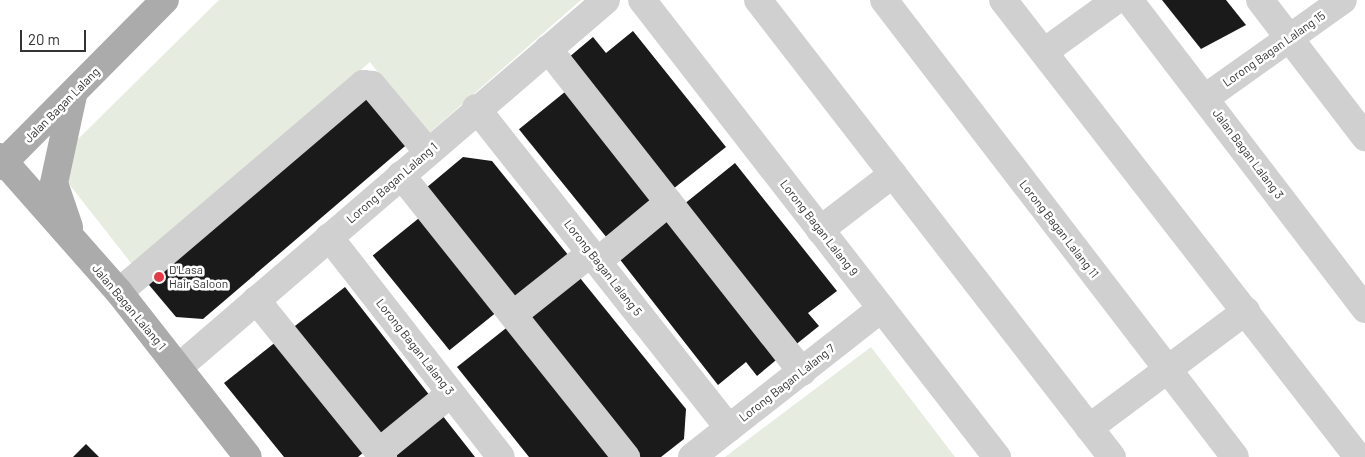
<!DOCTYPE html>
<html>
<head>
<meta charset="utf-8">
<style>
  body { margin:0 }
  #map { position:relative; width:1365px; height:457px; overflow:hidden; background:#fff; font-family:Barlow,sans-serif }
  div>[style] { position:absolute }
  .green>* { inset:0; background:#e6ecdf }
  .building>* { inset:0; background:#1a1a1a; transform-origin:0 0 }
  .minor>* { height:28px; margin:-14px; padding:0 14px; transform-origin:14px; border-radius:14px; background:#d0d0d0 }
  .major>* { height:28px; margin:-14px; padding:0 14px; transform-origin:14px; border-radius:14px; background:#ababab }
  .dots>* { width:14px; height:14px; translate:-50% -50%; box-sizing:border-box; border:2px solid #fff; border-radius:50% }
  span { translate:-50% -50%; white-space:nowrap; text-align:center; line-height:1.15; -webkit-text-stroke:5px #fff; paint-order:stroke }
  .street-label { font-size:12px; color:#333 }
  .poi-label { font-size:12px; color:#333 }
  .left { translate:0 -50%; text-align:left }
  .scale { position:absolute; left:20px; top:30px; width:66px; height:22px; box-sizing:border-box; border:2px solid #333; border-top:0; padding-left:6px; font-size:15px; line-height:18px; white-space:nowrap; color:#333; -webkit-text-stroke:4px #fff; paint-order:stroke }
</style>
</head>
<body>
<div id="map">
  <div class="green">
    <i style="clip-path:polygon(219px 0,581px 0,427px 135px,370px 62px,135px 268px,69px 184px,67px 168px,74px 143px)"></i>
    <i style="clip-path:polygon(871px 347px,955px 457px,725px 457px)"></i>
  </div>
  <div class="building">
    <i style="clip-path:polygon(1162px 0,1226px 0,1246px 25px,1201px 49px)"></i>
    <i style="clip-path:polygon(633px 31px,726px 147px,673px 189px,568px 58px,593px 37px,606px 53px)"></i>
    <i style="left:571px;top:87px;width:142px;height:67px;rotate:51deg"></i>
    <i style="clip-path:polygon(359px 95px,372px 95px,411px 141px,203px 319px,176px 317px,144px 279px)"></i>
    <i style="clip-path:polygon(463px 157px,492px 161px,569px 256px,517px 299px,426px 188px)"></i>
    <i style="clip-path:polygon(735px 163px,837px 291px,808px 313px,819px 326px,794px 346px,683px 205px)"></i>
    <i style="left:424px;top:214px;width:122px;height:66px;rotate:51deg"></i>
    <i style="clip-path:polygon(671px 215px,781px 356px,757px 376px,746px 362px,718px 385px,618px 257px)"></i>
    <i style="clip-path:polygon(576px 273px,686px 409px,684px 439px,661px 457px,637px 457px,524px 316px)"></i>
    <i style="left:345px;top:287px;width:142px;height:68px;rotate:52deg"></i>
    <i style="clip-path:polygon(510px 325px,617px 457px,529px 457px,457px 367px)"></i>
    <i style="clip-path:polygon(277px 341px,365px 451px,358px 457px,284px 457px,224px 383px)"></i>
    <i style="clip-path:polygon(442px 415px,475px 457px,389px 457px)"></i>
    <i style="clip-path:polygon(86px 444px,99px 457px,73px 457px)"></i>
  </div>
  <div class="minor">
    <i style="left:642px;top:0;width:579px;rotate:52.16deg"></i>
    <i style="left:758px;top:0;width:578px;rotate:52.24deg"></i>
    <i style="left:884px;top:0;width:576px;rotate:52.47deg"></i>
    <i style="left:1003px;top:0;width:579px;rotate:52.16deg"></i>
    <i style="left:1129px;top:0;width:389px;rotate:52.6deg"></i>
    <i style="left:1260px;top:0;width:173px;rotate:52.5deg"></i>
    <i style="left:548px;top:49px;width:411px;rotate:51.8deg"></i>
    <i style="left:1044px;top:52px;width:89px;rotate:-35.8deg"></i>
    <i style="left:1205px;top:98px;width:169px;rotate:-35.4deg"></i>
    <i style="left:476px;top:108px;width:408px;rotate:51.7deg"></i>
    <i style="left:401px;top:175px;width:361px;rotate:51.4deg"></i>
    <i style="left:820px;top:230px;width:92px;rotate:-37.5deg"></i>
    <i style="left:329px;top:237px;width:279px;rotate:52deg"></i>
    <i style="left:598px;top:261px;width:92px;rotate:-39.7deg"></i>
    <i style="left:119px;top:292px;width:321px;rotate:-40.4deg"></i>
    <i style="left:363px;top:84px;width:9px;rotate:6deg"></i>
    <i style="left:372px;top:85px;width:87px;rotate:50.1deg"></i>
    <i style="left:256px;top:300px;width:202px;rotate:51deg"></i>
    <i style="left:514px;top:314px;width:98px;rotate:-38.4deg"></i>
    <i style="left:179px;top:367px;width:563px;rotate:-40.68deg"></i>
    <i style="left:1089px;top:428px;width:196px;rotate:-36.7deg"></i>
    <i style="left:379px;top:452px;width:93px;rotate:-39.3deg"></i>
    <i style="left:692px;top:457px;width:241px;rotate:-38.1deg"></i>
  </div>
  <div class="major">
    <i style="left:0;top:157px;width:180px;rotate:48.6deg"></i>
    <i style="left:119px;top:292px;width:209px;rotate:52deg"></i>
    <i style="left:0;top:166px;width:234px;rotate:-45.2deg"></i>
    <i style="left:69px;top:227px;width:46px;rotate:-108.8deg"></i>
    <i style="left:54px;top:183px;width:90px;rotate:-77.8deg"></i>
  </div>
  <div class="dots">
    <i style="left:159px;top:277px;background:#e63946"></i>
  </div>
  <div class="street-label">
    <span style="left:1274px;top:49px;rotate:-35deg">Lorong Bagan Lalang 15</span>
    <span style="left:62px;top:105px;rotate:-45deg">Jalan Bagan Lalang</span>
    <span style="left:1248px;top:154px;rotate:53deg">Jalan Bagan Lalang 3</span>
    <span style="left:392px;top:183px;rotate:-41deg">Lorong Bagan Lalang 1</span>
    <span style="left:819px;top:228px;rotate:52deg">Lorong Bagan Lalang 9</span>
    <span style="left:1059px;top:229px;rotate:52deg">Lorong Bagan Lalang 11</span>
    <span style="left:603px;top:268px;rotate:52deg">Lorong Bagan Lalang 5</span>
    <span style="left:129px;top:307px;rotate:50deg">Jalan Bagan Lalang 1</span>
    <span style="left:415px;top:347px;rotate:52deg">Lorong Bagan Lalang 3</span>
    <span style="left:787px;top:383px;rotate:-38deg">Lorong Bagan Lalang 7</span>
  </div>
  <div class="poi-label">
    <span class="left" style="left:169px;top:277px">D'Lasa<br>Hair Saloon</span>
  </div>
  <div class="scale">20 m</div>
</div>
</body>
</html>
